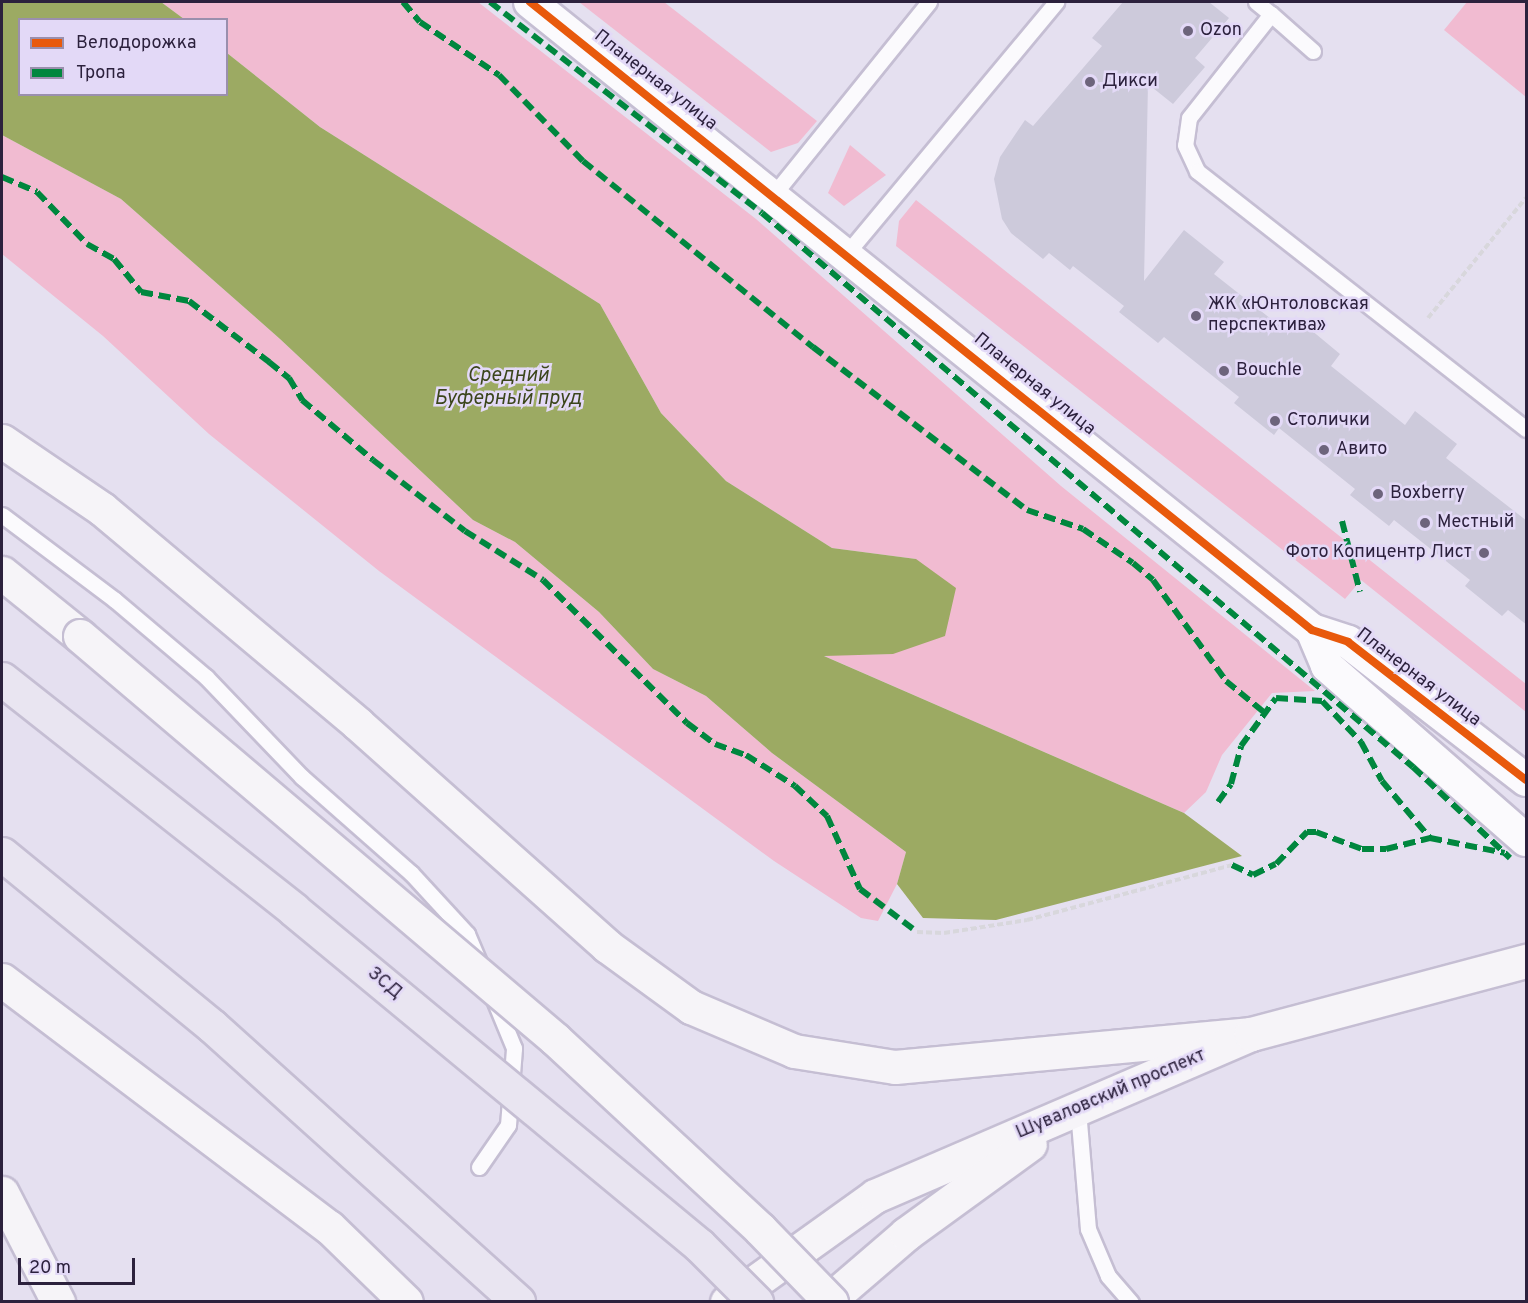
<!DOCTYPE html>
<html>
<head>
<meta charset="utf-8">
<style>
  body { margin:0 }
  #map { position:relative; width:1528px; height:1303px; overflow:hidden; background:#e5e0f0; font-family:Overpass,sans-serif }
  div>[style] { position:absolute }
  .green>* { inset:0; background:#f1bbd1 }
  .water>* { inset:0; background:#9caa63 }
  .building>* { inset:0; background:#cdcadb }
  .path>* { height:4px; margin-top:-2px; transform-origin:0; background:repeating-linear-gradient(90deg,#d8d7dc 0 6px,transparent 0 9px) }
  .roads { filter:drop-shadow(2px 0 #c5bed3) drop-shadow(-2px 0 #c5bed3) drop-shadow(0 2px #c5bed3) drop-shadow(0 -2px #c5bed3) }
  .service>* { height:15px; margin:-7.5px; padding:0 7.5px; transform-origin:7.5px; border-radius:7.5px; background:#fbfafd }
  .minor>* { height:32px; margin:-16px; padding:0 16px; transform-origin:16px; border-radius:16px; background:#fbfafd }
  .secondary>* { height:33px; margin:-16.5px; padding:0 16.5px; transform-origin:16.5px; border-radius:16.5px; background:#f6f4f8 }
  .motorway>* { height:33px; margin:-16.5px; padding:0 16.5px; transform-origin:16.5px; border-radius:16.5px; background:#e9e5f1 }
  .bridges { filter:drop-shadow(2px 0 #c5bed3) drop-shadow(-2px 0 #c5bed3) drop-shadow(0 2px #c5bed3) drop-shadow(0 -2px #c5bed3) }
  .secondary-bridge>* { height:33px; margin:-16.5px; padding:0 16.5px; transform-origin:16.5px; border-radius:16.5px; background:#f6f4f8 }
  .motorway-bridge>* { height:33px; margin:-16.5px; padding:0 16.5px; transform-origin:16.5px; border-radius:16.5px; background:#e9e5f1 }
  .quiet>* { height:6px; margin-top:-3px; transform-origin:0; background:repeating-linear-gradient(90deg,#00873e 0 12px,transparent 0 18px) }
  .cycleway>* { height:8px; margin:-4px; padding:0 4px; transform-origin:4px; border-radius:4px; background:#e8590c }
  .dots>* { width:16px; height:16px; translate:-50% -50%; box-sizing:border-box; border:3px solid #e3d9f7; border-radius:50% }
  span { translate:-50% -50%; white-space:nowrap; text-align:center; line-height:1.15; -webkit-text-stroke:5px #e3d9f7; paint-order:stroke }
  .poi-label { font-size:18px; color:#2c213d }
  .left { translate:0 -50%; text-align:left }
  .right { translate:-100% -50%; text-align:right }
  .street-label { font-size:18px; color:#2c213d }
  .water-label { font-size:20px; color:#3b451b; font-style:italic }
  .frame { position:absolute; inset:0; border:3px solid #2c213d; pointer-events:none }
  .legend { position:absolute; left:18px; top:18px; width:210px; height:78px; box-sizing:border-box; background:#e3d9f7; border:2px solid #9a8fad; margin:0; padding:8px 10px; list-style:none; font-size:18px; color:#2c213d }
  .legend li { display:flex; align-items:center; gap:12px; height:30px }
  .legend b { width:30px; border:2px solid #9a8fad }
  .scale { position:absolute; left:18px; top:1258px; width:117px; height:27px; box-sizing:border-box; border:3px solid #2c213d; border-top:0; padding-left:8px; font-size:18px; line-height:21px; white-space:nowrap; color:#2c213d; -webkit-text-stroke:4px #e3d9f7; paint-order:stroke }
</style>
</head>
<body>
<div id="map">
  <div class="green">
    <i style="clip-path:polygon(161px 2px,478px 2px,756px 219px,1061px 486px,1315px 691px,1272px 693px,1222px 755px,1206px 792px,1184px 813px,822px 655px,893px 654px,916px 559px,832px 548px,726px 481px,661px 413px,600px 304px,320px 127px,227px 53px,226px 20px,184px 19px)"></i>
    <i style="clip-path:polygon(579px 2px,664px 2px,817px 121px,798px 143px,771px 152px)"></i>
    <i style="clip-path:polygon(1467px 2px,1526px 2px,1526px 97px,1444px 30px)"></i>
    <i style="clip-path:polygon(2px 135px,121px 199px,280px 339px,473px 520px,515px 542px,599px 612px,653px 669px,706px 696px,772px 753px,906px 852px,897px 884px,878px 921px,861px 918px,774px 861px,379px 571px,209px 434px,103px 336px,2px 254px)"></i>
    <i style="clip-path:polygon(850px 145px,886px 175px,844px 206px,828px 193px)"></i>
    <i style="clip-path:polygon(916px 200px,1526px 684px,1526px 712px,1361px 580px,1345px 599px,896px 246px,899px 221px)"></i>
  </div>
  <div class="water">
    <i style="clip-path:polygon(2px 2px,161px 2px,184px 19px,20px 20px,20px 94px,226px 94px,227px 53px,320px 127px,600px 304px,661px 413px,726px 481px,832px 548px,916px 559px,956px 588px,945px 636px,893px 654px,824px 656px,1184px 813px,1242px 856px,996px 920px,923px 918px,897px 884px,906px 852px,772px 753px,706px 696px,653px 669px,599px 612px,515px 542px,473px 520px,280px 339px,121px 199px,2px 135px)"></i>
  </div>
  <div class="building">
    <i style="clip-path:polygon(1123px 2px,1209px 2px,1229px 18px,1195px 58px,1205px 67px,1173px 104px,1148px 84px,1144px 281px,1184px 230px,1224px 262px,1214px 274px,1289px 333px,1299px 320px,1340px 354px,1331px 366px,1405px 425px,1415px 411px,1457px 444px,1446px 458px,1527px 521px,1527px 625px,1508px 610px,1502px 616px,1465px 586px,1470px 580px,1394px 520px,1389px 526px,1350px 495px,1355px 489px,1279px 428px,1274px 435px,1234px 403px,1239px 397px,1164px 337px,1158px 343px,1119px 312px,1124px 306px,1073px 266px,1070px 270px,1049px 253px,1043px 259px,1011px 233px,1002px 219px,994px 179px,1000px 157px,1025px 120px,1033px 126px,1102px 46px,1092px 38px)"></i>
  </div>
  <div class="path">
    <i style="left:1428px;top:318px;width:155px;rotate:-50.8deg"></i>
    <i style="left:917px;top:932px;width:27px;rotate:2deg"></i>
    <i style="left:944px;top:933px;width:84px;rotate:-8.9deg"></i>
    <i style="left:1027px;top:920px;width:212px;rotate:-15deg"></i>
  </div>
  <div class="roads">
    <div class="service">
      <i style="left:1256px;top:2px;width:19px;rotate:39deg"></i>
      <i style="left:1271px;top:14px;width:132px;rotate:128.3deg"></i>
      <i style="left:1189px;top:118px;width:27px;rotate:98deg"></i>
      <i style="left:1185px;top:145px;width:29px;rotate:65deg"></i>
      <i style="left:1197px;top:171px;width:418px;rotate:38.1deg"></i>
      <i style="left:1271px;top:14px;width:56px;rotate:41.4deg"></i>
      <i style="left:774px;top:194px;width:247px;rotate:-51.1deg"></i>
      <i style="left:847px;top:253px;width:327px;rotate:-50.2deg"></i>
      <i style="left:2px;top:515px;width:141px;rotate:37deg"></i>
      <i style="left:115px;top:600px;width:119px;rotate:40.2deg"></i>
      <i style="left:206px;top:677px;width:139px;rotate:46.2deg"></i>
      <i style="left:302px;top:777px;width:145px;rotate:41.4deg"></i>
      <i style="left:411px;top:873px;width:83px;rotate:47.4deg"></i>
      <i style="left:467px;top:934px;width:36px;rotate:67deg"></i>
      <i style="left:1078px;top:1110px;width:119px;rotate:85.2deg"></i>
      <i style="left:1088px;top:1229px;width:51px;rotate:66.9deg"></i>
      <i style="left:1108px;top:1276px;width:35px;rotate:49deg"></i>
      <i style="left:479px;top:1167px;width:51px;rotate:-55.4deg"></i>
      <i style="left:508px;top:1125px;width:77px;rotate:-85.5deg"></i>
      <i style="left:514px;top:1048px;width:55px;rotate:-112.4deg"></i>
    </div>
    <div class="minor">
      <i style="left:530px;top:2px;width:1003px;rotate:38.77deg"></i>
      <i style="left:1312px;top:630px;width:38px;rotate:18deg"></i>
      <i style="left:1348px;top:642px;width:225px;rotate:37.8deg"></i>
      <i style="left:1312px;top:630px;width:39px;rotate:67deg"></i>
      <i style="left:1327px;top:666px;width:264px;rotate:41.2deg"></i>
    </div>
    <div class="secondary">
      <i style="left:2px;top:441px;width:121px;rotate:34.2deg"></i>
      <i style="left:102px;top:509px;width:334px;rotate:40deg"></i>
      <i style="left:358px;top:724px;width:334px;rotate:41.7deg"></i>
      <i style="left:607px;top:946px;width:104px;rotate:36deg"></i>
      <i style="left:691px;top:1007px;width:112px;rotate:23.1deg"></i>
      <i style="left:794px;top:1051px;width:102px;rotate:9deg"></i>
      <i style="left:895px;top:1067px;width:358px;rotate:-5.3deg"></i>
      <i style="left:2px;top:573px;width:100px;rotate:38.9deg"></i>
      <i style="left:2px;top:980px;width:410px;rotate:37.1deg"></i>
      <i style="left:329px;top:1227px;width:107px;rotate:44.2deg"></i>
      <i style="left:2px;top:1193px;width:123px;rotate:62.8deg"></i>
      <i style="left:727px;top:1302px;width:182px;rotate:-35.6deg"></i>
      <i style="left:875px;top:1196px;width:409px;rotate:-23.3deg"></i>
      <i style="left:1251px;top:1034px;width:285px;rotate:-14.9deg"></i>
      <i style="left:827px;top:1302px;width:104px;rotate:-40.7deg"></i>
      <i style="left:906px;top:1234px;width:153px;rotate:-36deg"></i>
    </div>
    <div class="motorway">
      <i style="left:2px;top:854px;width:271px;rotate:39.3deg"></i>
      <i style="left:212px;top:1026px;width:412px;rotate:42deg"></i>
    </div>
  </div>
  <div class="bridges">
    <div class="secondary-bridge">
      <i style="left:80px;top:636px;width:623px;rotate:40.31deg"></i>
      <i style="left:555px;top:1039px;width:280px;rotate:42.8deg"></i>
      <i style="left:760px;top:1229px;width:102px;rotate:45.8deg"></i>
    </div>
    <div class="motorway-bridge">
      <i style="left:2px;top:679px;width:372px;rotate:38.3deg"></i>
      <i style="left:294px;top:910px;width:526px;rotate:39.6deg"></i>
      <i style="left:699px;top:1245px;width:81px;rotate:45deg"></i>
    </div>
  </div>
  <div class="quiet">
    <i style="left:403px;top:2px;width:26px;rotate:50deg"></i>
    <i style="left:420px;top:22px;width:95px;rotate:33.9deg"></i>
    <i style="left:499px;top:75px;width:120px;rotate:45.7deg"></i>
    <i style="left:583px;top:161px;width:296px;rotate:39deg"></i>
    <i style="left:813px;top:347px;width:269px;rotate:37.3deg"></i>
    <i style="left:1027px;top:510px;width:59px;rotate:18.7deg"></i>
    <i style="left:1083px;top:529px;width:60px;rotate:34.2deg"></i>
    <i style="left:1133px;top:563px;width:26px;rotate:40deg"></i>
    <i style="left:1153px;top:580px;width:125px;rotate:54.1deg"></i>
    <i style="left:1226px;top:681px;width:50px;rotate:39.4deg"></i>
    <i style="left:490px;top:2px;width:344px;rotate:37.8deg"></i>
    <i style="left:762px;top:213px;width:855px;rotate:40.4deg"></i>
    <i style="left:1413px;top:767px;width:133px;rotate:43.2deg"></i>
    <i style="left:2px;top:177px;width:38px;rotate:23deg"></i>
    <i style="left:37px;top:192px;width:72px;rotate:46.1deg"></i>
    <i style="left:87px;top:244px;width:31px;rotate:29deg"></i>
    <i style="left:114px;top:259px;width:43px;rotate:50.7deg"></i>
    <i style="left:141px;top:292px;width:49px;rotate:10.6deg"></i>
    <i style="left:189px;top:301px;width:101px;rotate:37.3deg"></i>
    <i style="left:269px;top:362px;width:26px;rotate:39deg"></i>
    <i style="left:289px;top:378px;width:26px;rotate:59deg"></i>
    <i style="left:302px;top:400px;width:93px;rotate:40.2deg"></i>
    <i style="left:373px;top:460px;width:116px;rotate:37.7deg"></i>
    <i style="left:465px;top:531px;width:92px;rotate:32.1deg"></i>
    <i style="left:543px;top:580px;width:203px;rotate:44.8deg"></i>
    <i style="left:687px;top:723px;width:35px;rotate:37deg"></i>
    <i style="left:715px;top:744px;width:33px;rotate:20deg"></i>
    <i style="left:746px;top:755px;width:58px;rotate:32.3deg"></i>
    <i style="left:795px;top:786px;width:44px;rotate:43.2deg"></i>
    <i style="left:827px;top:816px;width:80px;rotate:65.7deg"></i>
    <i style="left:860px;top:889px;width:71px;rotate:37deg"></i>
    <i style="left:1342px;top:521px;width:73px;rotate:75.8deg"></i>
    <i style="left:1218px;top:802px;width:22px;rotate:-54deg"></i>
    <i style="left:1231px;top:784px;width:39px;rotate:-75deg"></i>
    <i style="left:1241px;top:746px;width:59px;rotate:-53.9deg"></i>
    <i style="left:1276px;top:698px;width:46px;rotate:3.7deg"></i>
    <i style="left:1322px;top:701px;width:57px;rotate:46.4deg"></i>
    <i style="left:1361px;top:742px;width:44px;rotate:61.7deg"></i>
    <i style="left:1382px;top:781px;width:75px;rotate:49.9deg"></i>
    <i style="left:1232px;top:865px;width:23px;rotate:25deg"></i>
    <i style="left:1253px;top:875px;width:25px;rotate:-26deg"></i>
    <i style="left:1276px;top:864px;width:45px;rotate:-45.9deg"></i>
    <i style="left:1307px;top:832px;width:9px"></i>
    <i style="left:1316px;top:832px;width:49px;rotate:20.3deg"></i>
    <i style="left:1362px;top:849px;width:24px"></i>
    <i style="left:1386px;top:849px;width:45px;rotate:-14deg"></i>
    <i style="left:1430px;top:838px;width:76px;rotate:11.3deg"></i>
  </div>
  <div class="cycleway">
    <i style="left:530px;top:2px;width:1003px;rotate:38.77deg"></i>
    <i style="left:1312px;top:630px;width:38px;rotate:18deg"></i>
    <i style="left:1348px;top:642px;width:225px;rotate:37.8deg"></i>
  </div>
  <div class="dots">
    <i style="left:1188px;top:31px;background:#6d647c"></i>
    <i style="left:1090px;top:82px;background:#6d647c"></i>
    <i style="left:1196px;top:316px;background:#6d647c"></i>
    <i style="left:1224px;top:371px;background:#6d647c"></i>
    <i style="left:1275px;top:421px;background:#6d647c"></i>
    <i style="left:1324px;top:450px;background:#6d647c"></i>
    <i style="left:1378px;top:494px;background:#6d647c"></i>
    <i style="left:1425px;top:523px;background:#6d647c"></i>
    <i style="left:1484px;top:553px;background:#6d647c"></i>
  </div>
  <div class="poi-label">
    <span class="left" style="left:1200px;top:31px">Ozon</span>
    <span class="left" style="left:1102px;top:82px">Дикси</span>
    <span class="left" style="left:1208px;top:316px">ЖК «Юнтоловская<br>перспектива»</span>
    <span class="left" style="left:1236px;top:371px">Bouchle</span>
    <span class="left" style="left:1287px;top:421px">Столички</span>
    <span class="left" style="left:1336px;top:450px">Авито</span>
    <span class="left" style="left:1390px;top:494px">Boxberry</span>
    <span class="left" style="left:1437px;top:523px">Местный</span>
    <span class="right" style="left:1472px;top:553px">Фото Копицентр Лист</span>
  </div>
  <div class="street-label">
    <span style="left:655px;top:81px;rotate:38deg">Планерная улица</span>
    <span style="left:1034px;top:385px;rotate:39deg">Планерная улица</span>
    <span style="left:1418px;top:678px;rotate:37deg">Планерная улица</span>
    <span style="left:384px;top:984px;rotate:40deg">ЗСД</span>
    <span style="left:1111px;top:1095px;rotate:-23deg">Шуваловский проспект</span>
  </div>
  <div class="water-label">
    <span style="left:508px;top:388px">Средний<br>Буферный пруд</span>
  </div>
  <div class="frame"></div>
  <ul class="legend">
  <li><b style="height:8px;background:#e8590c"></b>Велодорожка</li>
  <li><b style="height:8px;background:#00873e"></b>Тропа</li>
  </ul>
  <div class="scale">20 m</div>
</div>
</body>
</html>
